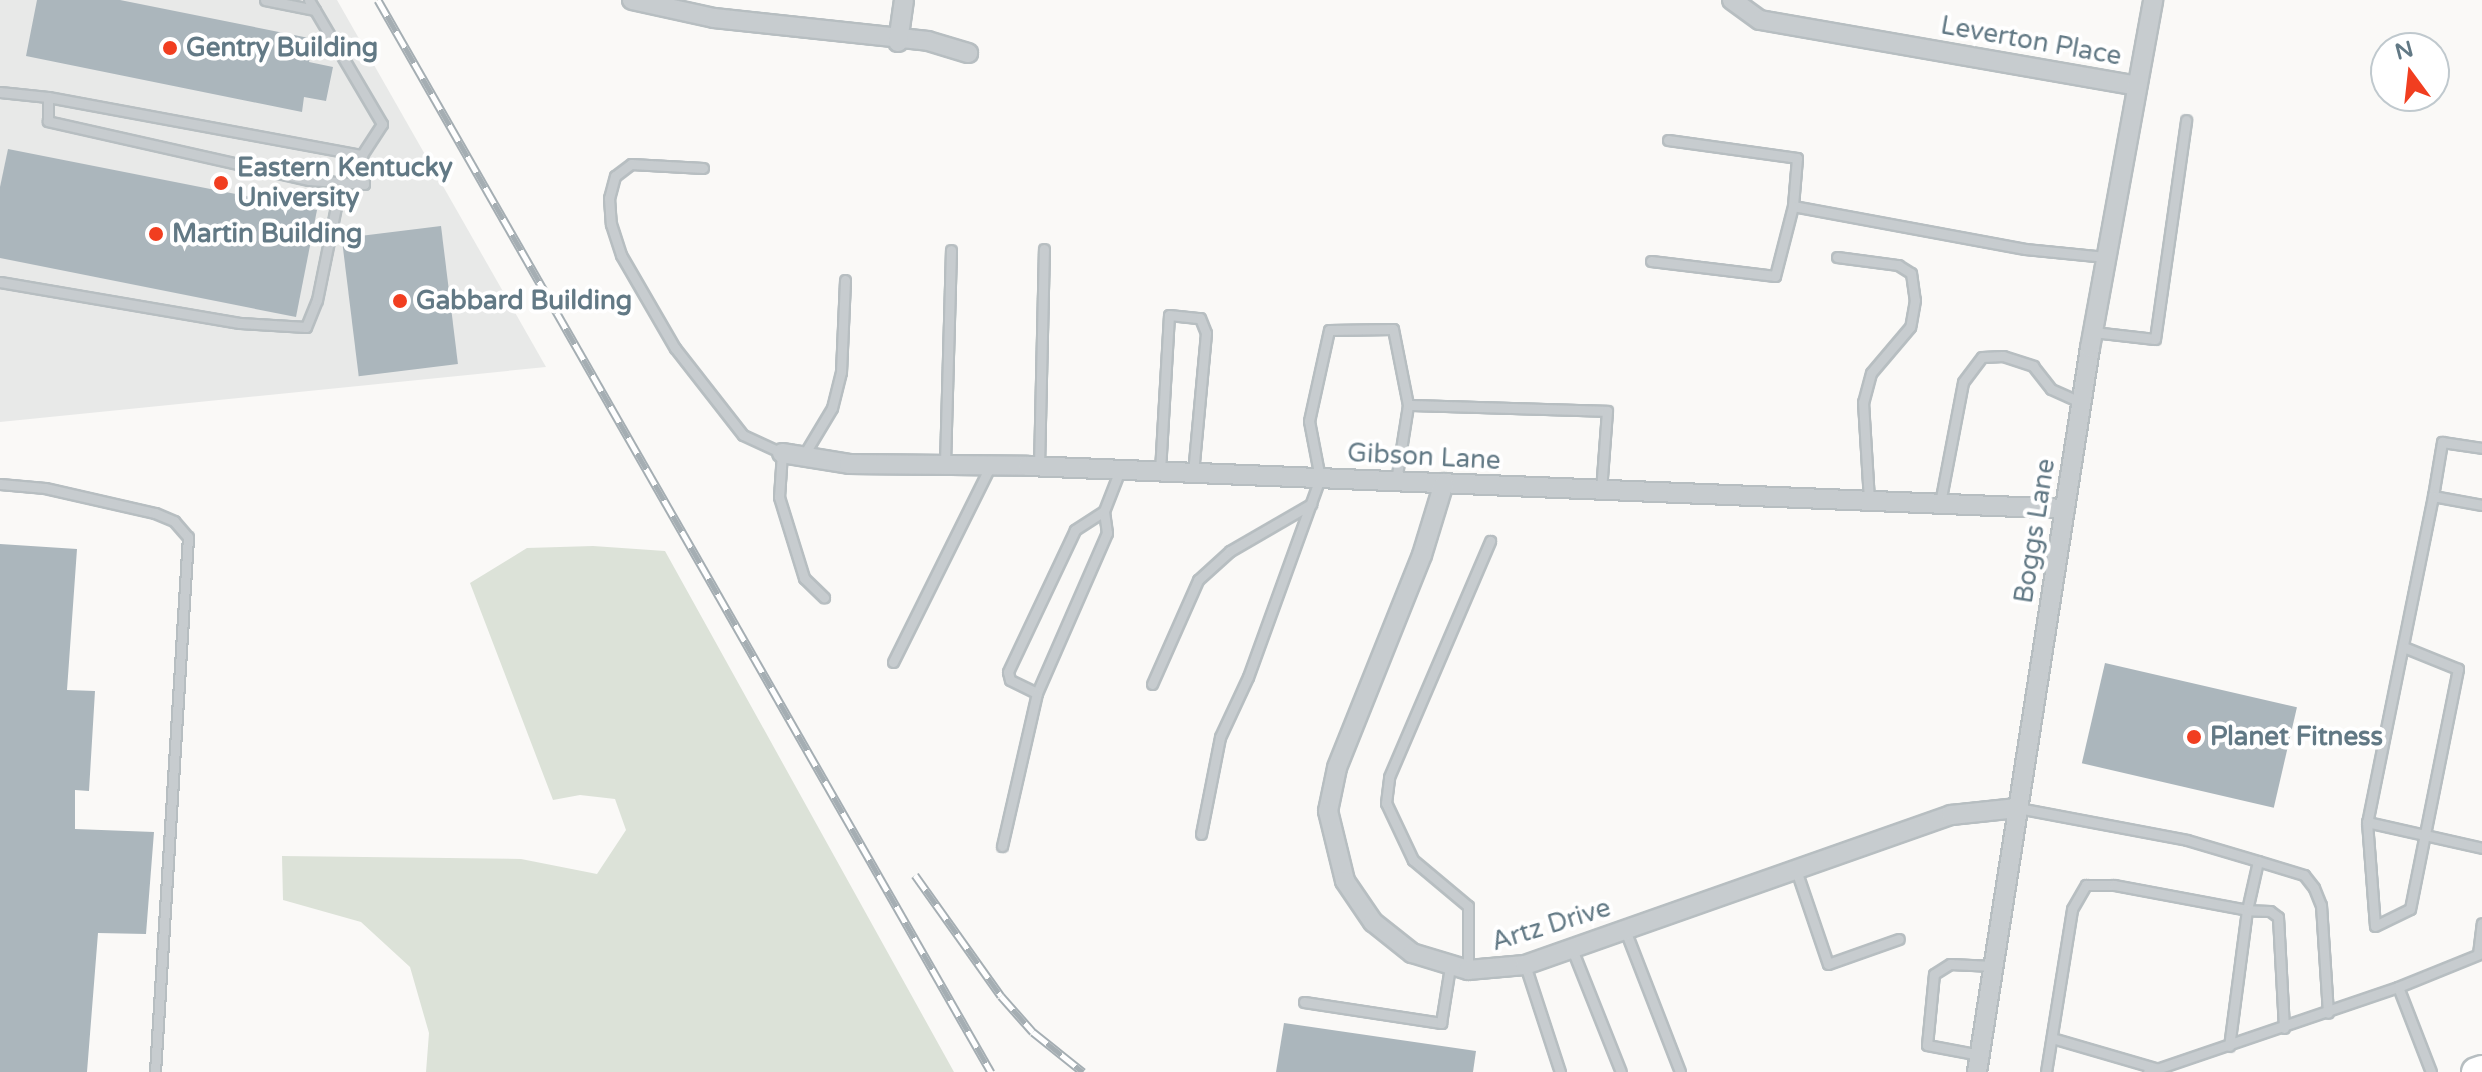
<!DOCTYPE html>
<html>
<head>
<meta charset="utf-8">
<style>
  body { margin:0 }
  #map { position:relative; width:2482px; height:1072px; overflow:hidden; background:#faf9f7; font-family:"Varela Round",sans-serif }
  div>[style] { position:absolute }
  .built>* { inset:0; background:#e8e9e8 }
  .green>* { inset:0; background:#dce2d8 }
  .building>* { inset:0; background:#abb6bc; transform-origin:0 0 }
  .roads { filter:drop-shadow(2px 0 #b7bec1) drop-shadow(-2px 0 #b7bec1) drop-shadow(0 2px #b7bec1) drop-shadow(0 -2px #b7bec1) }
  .service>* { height:9px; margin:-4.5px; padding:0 4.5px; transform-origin:4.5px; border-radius:4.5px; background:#c7cccf }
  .minor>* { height:18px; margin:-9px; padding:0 9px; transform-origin:9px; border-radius:9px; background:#c7cccf }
  .primary>* { height:28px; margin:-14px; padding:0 14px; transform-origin:14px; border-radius:14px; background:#fff }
  .rail>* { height:9px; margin-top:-4.5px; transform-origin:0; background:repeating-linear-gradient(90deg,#fff 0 18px,#a5aeb3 0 36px); box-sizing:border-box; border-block:2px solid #a5aeb3 }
  .dots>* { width:22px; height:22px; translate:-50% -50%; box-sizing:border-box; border:4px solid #fff; border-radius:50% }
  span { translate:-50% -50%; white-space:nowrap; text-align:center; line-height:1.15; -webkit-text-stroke:8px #fff; paint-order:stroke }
  .street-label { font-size:26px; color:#627985 }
  .poi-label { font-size:26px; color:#627985; font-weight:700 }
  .left { translate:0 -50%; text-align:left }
  .north { position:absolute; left:2370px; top:32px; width:80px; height:80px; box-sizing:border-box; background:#fff; border:2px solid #c0c9ce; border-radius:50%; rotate:345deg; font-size:22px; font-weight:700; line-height:32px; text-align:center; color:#627985 }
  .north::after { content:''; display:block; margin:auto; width:28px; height:36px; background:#f13e20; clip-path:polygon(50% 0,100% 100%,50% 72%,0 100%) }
</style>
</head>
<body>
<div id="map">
  <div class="built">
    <i style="clip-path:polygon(0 0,337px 0,546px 367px,0 422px)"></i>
  </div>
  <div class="green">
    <i style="clip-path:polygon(593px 546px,665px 551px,954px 1072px,426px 1072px,429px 1033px,410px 967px,361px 922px,283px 900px,282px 856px,521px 859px,597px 874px,626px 830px,615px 799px,580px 795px,553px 800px,470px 583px,527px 548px)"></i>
  </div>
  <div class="building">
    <i style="clip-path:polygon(37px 0,120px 0,314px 39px,309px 62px,333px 67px,326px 101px,304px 97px,302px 112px,26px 56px)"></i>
    <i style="clip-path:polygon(8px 149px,317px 210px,296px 317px,0 258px,0 187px)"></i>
    <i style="left:441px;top:226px;width:139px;height:100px;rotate:83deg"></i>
    <i style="clip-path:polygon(0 544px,77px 549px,67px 690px,95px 691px,89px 791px,75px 790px,75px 829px,154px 832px,146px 934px,98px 933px,87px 1072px,0 1072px)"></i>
    <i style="left:2105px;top:663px;width:197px;height:103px;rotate:13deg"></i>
    <i style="clip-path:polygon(1284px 1023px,1476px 1051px,1473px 1072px,1276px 1072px)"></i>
  </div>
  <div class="roads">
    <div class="service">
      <i style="left:265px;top:0;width:51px;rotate:11.3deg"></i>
      <i style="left:309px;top:0;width:144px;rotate:59.5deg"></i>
      <i style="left:382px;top:124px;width:37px;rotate:123deg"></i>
      <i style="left:0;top:92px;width:48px;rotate:5.9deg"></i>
      <i style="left:48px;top:97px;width:319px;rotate:10.5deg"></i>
      <i style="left:362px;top:155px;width:29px;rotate:86deg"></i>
      <i style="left:364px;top:184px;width:55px;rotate:-175.8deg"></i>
      <i style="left:309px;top:180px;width:268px;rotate:-167.3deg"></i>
      <i style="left:48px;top:121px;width:24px;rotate:-90deg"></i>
      <i style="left:1668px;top:140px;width:130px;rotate:7.9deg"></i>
      <i style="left:1797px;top:158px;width:48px;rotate:94.8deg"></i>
      <i style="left:1793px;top:206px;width:236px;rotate:10.5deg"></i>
      <i style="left:2025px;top:249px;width:81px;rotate:5.6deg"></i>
      <i style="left:703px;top:168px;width:72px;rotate:-176.8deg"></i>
      <i style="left:631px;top:164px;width:20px;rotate:143deg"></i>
      <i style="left:615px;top:176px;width:23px;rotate:105deg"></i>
      <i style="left:609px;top:198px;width:26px;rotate:86deg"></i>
      <i style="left:611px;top:224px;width:33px;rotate:72deg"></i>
      <i style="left:621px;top:255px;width:108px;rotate:59.9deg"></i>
      <i style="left:675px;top:348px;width:110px;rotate:52deg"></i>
      <i style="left:743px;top:435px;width:43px;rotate:24.8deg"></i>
      <i style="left:782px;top:453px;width:44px;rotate:93.9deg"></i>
      <i style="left:779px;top:497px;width:85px;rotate:72.8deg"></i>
      <i style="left:804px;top:578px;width:28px;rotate:44deg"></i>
      <i style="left:1837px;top:257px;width:62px;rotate:7.5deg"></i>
      <i style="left:1898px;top:265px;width:15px;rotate:32deg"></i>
      <i style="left:1911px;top:273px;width:27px;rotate:82deg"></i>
      <i style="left:1915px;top:300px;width:27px;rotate:100deg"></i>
      <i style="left:1910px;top:327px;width:60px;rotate:130.3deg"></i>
      <i style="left:1871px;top:373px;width:30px;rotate:105deg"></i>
      <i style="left:1863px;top:402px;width:98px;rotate:86.5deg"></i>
      <i style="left:1651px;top:261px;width:125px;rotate:6.9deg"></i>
      <i style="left:1775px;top:276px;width:72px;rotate:-75.6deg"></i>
      <i style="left:0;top:282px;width:243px;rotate:9.7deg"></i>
      <i style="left:240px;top:323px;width:66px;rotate:3.5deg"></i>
      <i style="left:306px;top:327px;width:29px;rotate:-68deg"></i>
      <i style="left:317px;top:300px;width:120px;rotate:-78.5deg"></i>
      <i style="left:2093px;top:332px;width:62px;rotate:6.4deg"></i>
      <i style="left:2155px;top:339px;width:221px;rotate:-81.9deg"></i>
      <i style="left:802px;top:458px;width:58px;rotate:-59deg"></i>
      <i style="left:832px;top:408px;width:37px;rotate:-76deg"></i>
      <i style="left:841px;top:372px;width:92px;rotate:-87.5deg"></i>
      <i style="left:945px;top:464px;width:214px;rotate:-88.4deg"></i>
      <i style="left:1039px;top:467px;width:218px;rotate:-88.7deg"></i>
      <i style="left:1160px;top:471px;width:156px;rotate:-86.7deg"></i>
      <i style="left:1169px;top:315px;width:31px;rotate:6deg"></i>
      <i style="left:1200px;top:318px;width:16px;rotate:68deg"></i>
      <i style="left:1206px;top:333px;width:140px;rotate:95.3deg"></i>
      <i style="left:1396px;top:481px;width:77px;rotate:-81deg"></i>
      <i style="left:1408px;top:405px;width:199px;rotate:1.7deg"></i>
      <i style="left:1607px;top:411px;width:80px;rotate:94.3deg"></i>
      <i style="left:0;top:484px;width:45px;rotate:5.1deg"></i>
      <i style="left:45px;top:488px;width:113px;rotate:12.8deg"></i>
      <i style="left:155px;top:513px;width:21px;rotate:23deg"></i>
      <i style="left:174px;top:521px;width:21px;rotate:49deg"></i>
      <i style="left:188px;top:537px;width:536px;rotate:93.53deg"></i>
      <i style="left:2433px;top:496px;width:55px;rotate:-80.5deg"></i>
      <i style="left:2442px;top:442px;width:40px;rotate:8.5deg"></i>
      <i style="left:1940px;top:503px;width:123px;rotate:-79.2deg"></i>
      <i style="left:1963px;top:382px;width:31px;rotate:-53deg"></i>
      <i style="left:1982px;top:357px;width:21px;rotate:-3deg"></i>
      <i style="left:2003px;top:356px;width:32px;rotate:18deg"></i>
      <i style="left:2033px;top:366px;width:29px;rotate:52deg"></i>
      <i style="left:2051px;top:389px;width:34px;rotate:24deg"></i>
      <i style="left:2482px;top:505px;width:50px;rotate:-169.6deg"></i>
      <i style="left:2433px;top:496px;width:333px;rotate:101.4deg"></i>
      <i style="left:2367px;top:822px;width:118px;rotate:12.7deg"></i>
      <i style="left:1104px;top:511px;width:35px;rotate:147deg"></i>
      <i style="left:1075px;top:530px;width:157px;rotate:115.3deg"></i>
      <i style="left:1008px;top:672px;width:8px;rotate:76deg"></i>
      <i style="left:1010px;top:680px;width:30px;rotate:26deg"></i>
      <i style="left:1037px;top:693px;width:175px;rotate:-66.4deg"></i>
      <i style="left:1107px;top:533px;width:22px;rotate:-98deg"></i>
      <i style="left:1104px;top:511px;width:44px;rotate:-68.7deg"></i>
      <i style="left:893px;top:662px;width:220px;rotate:-63.6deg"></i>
      <i style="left:1152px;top:684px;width:114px;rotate:-66.1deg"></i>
      <i style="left:1198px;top:580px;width:43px;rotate:-42.2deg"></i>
      <i style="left:1230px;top:551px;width:94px;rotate:-30.1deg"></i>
      <i style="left:2018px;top:808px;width:172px;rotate:10.7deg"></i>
      <i style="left:2187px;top:840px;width:74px;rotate:16.5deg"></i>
      <i style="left:2367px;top:822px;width:104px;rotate:85.6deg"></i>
      <i style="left:2375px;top:926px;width:39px;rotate:-26deg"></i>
      <i style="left:2410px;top:909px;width:245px;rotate:-78.7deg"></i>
      <i style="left:2458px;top:669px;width:56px;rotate:-158deg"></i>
      <i style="left:1201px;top:834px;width:99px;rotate:-78.9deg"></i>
      <i style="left:1220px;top:737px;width:66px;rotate:-65deg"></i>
      <i style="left:1248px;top:677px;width:212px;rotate:-70.1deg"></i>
      <i style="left:1320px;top:478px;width:58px;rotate:-100.9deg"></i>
      <i style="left:1309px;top:421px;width:93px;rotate:-77.6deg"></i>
      <i style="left:1329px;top:330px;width:64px;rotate:-0.9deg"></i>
      <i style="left:1393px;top:329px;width:77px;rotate:78.8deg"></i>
      <i style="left:1002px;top:846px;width:157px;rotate:-77.1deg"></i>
      <i style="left:1796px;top:870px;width:99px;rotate:71.2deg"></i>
      <i style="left:1828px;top:964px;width:75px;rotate:-19.4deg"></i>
      <i style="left:1625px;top:930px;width:152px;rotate:68.8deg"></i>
      <i style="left:1572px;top:949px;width:132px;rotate:68.3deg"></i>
      <i style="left:2478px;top:954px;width:31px;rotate:-83deg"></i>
      <i style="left:1525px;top:965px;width:113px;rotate:71.9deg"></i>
      <i style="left:1468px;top:970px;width:64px;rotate:-90deg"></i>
      <i style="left:1468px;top:906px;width:72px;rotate:-140.1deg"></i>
      <i style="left:1413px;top:860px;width:63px;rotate:-115.3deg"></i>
      <i style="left:1386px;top:803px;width:26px;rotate:-83deg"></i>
      <i style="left:1389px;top:777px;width:257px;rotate:-66.8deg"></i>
      <i style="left:1304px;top:1002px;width:139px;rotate:8.7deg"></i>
      <i style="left:1441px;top:1023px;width:57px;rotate:-80.9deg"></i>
      <i style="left:2284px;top:1028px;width:111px;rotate:-93.1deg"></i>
      <i style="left:2278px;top:917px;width:10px;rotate:-143deg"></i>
      <i style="left:2270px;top:911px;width:23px;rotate:-178deg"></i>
      <i style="left:2247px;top:910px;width:50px;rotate:-77.3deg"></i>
      <i style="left:2258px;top:861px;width:48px;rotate:16.9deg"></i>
      <i style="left:2304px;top:875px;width:16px;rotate:52deg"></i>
      <i style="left:2314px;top:888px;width:18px;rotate:68deg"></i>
      <i style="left:2321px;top:905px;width:108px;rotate:86.3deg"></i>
      <i style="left:2052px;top:1038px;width:111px;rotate:16.2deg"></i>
      <i style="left:1980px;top:1055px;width:54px;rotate:-169.3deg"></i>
      <i style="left:1927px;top:1045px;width:71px;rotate:-84.4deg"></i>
      <i style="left:1934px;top:974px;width:19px;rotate:-32deg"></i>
      <i style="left:1950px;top:964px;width:43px;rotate:2.7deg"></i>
      <i style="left:2046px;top:1072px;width:165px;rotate:-80.9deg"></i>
      <i style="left:2072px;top:909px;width:28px;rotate:-60deg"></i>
      <i style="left:2086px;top:885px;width:28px"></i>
      <i style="left:2114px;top:885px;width:135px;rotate:10.6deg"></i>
      <i style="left:2247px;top:910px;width:137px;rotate:97.5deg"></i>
      <i style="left:2148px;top:1072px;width:264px;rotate:-18.8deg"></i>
      <i style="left:2431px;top:1072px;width:91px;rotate:-111.2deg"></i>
      <i style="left:2398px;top:987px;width:91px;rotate:-22deg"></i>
    </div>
    <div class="minor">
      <i style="left:632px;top:0;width:84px;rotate:12.4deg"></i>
      <i style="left:714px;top:18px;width:215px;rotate:6.1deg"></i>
      <i style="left:928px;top:41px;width:42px;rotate:16.7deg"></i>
      <i style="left:1732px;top:0;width:34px;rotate:36deg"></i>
      <i style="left:1760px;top:20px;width:383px;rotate:9.9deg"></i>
      <i style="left:898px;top:42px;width:42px;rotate:-81.9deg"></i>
      <i style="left:782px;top:453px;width:68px;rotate:9.3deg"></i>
      <i style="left:849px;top:464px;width:179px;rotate:0.6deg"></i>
      <i style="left:1028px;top:466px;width:1038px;rotate:2.37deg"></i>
      <i style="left:1444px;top:483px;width:75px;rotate:107deg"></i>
      <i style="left:1422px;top:555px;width:229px;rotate:111.8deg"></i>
      <i style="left:1337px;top:768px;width:44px;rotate:101.8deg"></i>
      <i style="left:1328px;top:811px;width:72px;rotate:76.3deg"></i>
      <i style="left:1345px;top:881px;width:50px;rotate:55.7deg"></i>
      <i style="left:1373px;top:922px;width:50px;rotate:38.5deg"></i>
      <i style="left:1412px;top:953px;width:59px;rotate:16.9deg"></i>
      <i style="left:1468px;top:970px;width:57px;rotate:-5deg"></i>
      <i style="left:1525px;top:965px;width:452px;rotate:-19.4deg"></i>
      <i style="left:1951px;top:815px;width:67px;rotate:-6deg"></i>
      <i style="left:1977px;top:1072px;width:733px;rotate:-81.13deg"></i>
      <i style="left:2090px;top:348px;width:354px;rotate:-79.7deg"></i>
    </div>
    <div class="primary">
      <i style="left:2476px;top:1072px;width:6px;rotate:-18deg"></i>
    </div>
  </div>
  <div class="rail">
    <i style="left:378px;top:0;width:1235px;rotate:60.24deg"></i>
    <i style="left:915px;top:875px;width:148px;rotate:54.6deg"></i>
    <i style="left:1001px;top:996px;width:48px;rotate:48.4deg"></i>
    <i style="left:1033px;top:1032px;width:64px;rotate:38.7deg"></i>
  </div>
  <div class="dots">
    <i style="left:170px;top:48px;background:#f13e20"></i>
    <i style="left:221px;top:183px;background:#f13e20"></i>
    <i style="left:156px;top:234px;background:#f13e20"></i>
    <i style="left:400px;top:301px;background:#f13e20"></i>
    <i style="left:2194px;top:737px;background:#f13e20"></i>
  </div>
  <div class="street-label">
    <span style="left:2031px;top:41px;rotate:10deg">Leverton Place</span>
    <span style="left:1424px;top:457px;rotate:3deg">Gibson Lane</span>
    <span style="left:2035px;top:531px;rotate:-81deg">Boggs Lane</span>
    <span style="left:1551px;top:925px;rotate:-17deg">Artz Drive</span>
  </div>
  <div class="poi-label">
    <span class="left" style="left:186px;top:48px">Gentry Building</span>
    <span class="left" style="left:237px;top:183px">Eastern Kentucky<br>University</span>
    <span class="left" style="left:172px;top:234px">Martin Building</span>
    <span class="left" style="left:416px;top:301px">Gabbard Building</span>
    <span class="left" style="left:2210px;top:737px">Planet Fitness</span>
  </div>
  <div class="north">N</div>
</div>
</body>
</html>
